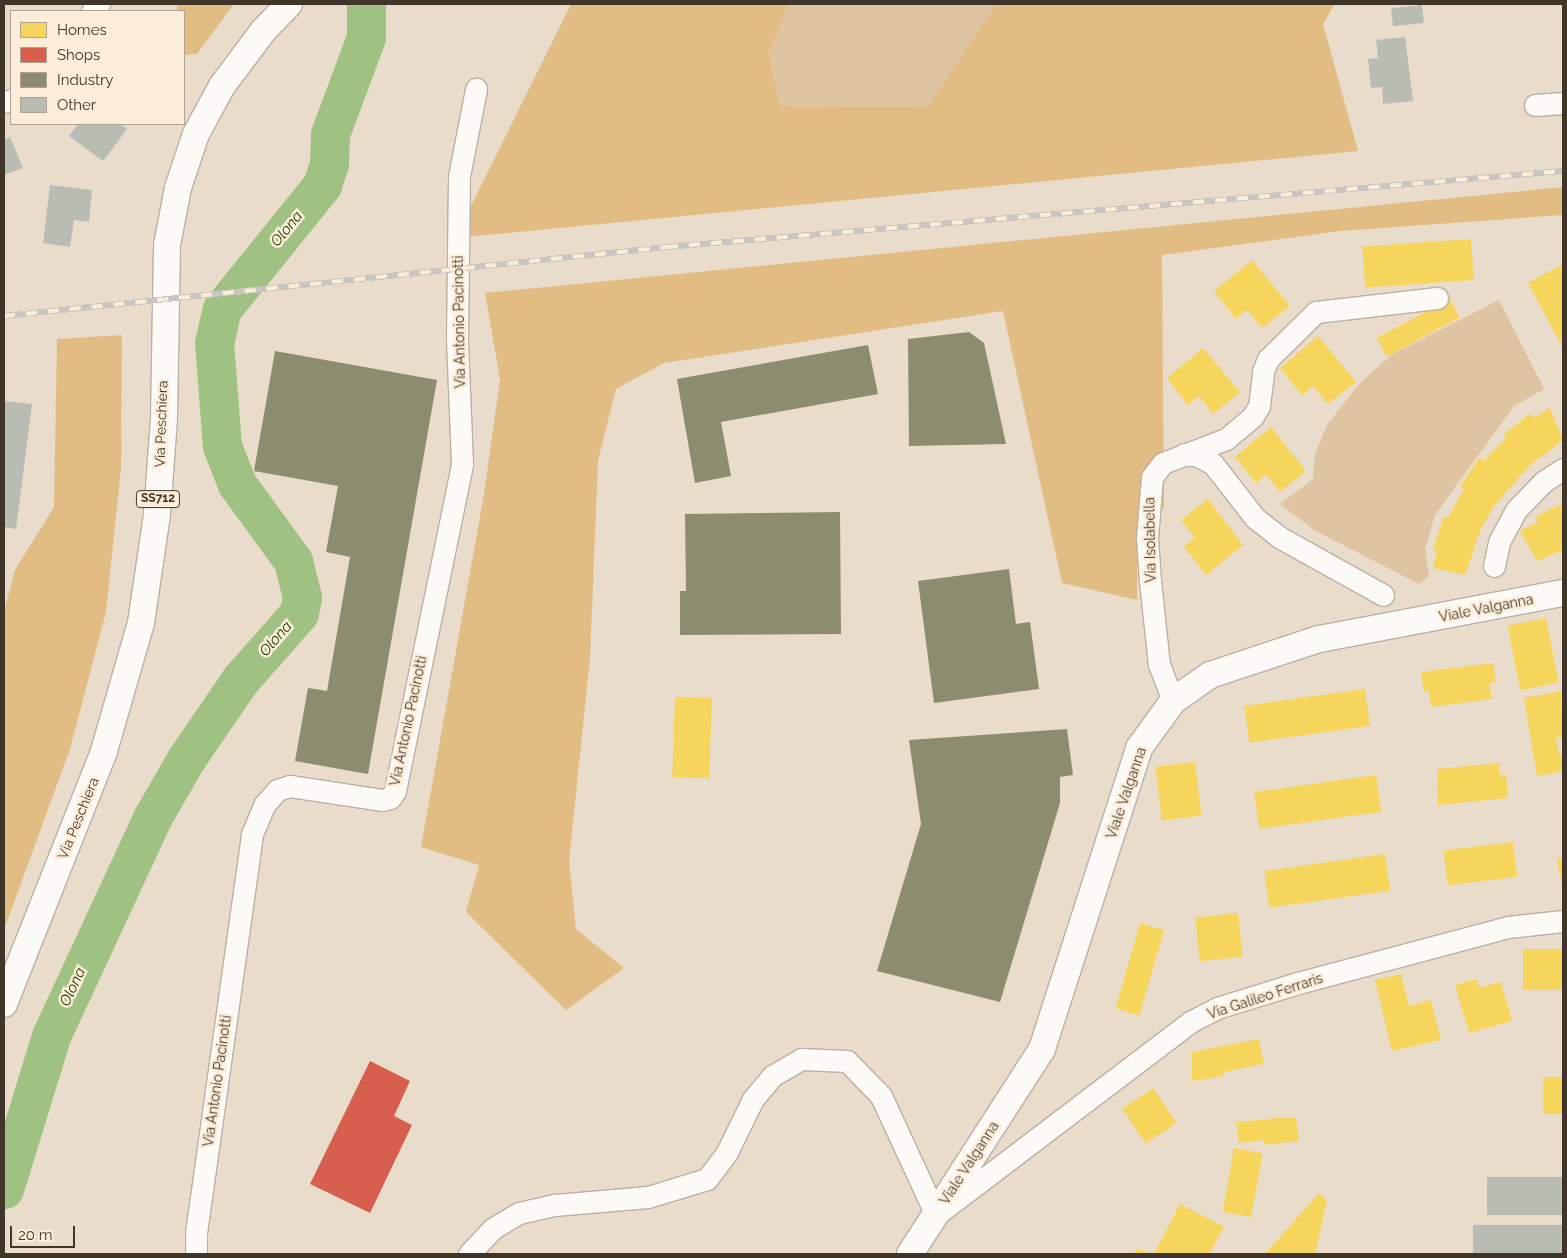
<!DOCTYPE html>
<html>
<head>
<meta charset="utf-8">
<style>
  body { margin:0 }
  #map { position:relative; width:1567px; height:1258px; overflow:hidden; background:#e9dcca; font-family:Raleway,sans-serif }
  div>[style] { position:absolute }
  .green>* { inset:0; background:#dec4a0 }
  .forest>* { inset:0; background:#e2bd83 }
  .homes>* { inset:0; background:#f6d55c; transform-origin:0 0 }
  .shops>* { inset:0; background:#d6604d }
  .industry>* { inset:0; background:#8c8c6e }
  .river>* { height:39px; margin:-19.5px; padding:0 19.5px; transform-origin:19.5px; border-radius:19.5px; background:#9fc182 }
  .building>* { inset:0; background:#b8bcb3; transform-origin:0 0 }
  .roads { filter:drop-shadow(1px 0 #baafa2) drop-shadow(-1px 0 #baafa2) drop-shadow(0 1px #baafa2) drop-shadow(0 -1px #baafa2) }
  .minor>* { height:21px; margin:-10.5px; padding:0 10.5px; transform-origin:10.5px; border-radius:10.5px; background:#fcfaf7 }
  .major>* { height:26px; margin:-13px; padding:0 13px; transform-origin:13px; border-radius:13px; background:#fcfaf7 }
  .rail>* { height:5.5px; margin-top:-2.75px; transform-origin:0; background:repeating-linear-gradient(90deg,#fcedd9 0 11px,#c9c5c0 0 22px); box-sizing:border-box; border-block:1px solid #c9c5c0 }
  span { translate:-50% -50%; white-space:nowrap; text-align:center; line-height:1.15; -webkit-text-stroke:5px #fcedd9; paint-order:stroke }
  .shield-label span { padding:1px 4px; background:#fcedd9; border:1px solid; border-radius:4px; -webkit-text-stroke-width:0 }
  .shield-label { font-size:12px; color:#3f3528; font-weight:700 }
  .street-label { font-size:14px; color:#3f3528 }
  .water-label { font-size:15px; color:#1d4004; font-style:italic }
  .frame { position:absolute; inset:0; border:5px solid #3f3528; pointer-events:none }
  .legend { position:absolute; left:10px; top:10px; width:175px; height:115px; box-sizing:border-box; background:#fcedd9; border:1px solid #b0a392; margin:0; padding:6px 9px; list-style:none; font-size:15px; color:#3f3528 }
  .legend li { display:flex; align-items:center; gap:10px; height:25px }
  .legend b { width:25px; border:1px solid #b0a392 }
  .scale { position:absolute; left:10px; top:1226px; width:65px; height:22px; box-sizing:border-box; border:2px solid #3f3528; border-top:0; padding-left:6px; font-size:15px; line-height:18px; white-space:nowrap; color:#3f3528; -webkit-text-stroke:4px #fcedd9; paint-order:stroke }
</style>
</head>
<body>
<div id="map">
  <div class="green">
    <i style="clip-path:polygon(789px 4px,996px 4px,929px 107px,780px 106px,769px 53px)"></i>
    <i style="clip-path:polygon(1499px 300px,1544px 389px,1514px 406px,1435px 515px,1425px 549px,1429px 576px,1419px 584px,1314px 530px,1280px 504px,1313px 479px,1315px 454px,1327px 425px,1359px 384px,1391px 355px)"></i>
  </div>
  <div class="forest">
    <i style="clip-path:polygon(177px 4px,234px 4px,197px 54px,184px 55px,184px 11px,177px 11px)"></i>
    <i style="clip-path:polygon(571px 4px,789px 4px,769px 53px,780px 106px,928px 107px,996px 4px,1335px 4px,1323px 24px,1358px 151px,466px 237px,466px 216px)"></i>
    <i style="clip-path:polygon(1563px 187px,1563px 215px,1340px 231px,1162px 255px,1164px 508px,1138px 510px,1137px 600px,1062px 583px,1003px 311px,664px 363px,616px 389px,598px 461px,590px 658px,569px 861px,576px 929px,624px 968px,566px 1010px,466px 912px,479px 865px,421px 847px,484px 494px,500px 380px,485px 293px)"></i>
    <i style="clip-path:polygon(122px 335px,121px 468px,106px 612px,70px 749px,4px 930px,4px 612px,15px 570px,54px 507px,57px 339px)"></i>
  </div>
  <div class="homes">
    <i style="left:1471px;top:239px;width:41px;height:109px;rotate:86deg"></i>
    <i style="clip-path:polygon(1252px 260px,1290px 306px,1262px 328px,1247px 310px,1236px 319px,1214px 291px)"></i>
    <i style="clip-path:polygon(1563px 264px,1563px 348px,1528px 283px)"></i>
    <i style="left:1450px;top:299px;width:21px;height:83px;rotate:62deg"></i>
    <i style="clip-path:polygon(1318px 336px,1356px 382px,1328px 404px,1313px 386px,1302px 395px,1280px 368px)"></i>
    <i style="clip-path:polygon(1203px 348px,1240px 392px,1213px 414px,1199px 396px,1188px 405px,1167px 378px)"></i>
    <i style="clip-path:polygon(1550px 408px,1563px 440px,1531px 464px,1494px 506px,1480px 531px,1465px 575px,1433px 568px,1437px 550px,1433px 549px,1444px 516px,1448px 518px,1464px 489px,1460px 486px,1480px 458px,1484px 461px,1506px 438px,1504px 434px,1531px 413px,1534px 418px)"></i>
    <i style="clip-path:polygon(1271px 427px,1306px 471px,1280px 492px,1266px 474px,1256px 483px,1235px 457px)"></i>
    <i style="clip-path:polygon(1208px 499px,1243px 545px,1206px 575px,1184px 546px,1195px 538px,1181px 520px)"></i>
    <i style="clip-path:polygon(1563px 503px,1563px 550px,1537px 561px,1520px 531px,1538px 522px,1535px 517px)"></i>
    <i style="left:1546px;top:618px;width:66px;height:39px;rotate:79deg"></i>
    <i style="clip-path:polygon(1493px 663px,1496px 682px,1489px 683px,1492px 699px,1431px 707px,1429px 691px,1424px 692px,1421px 672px)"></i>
    <i style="left:1365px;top:689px;width:37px;height:122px;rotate:82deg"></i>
    <i style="clip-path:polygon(1561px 691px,1563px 737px,1556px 738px,1559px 755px,1563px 754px,1563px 771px,1537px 776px,1524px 698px)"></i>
    <i style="left:675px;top:697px;width:37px;height:80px;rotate:2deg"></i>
    <i style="left:1195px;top:762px;width:54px;height:40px;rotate:83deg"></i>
    <i style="clip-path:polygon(1499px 763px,1500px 775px,1506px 774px,1508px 798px,1438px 805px,1437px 769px)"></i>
    <i style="left:1376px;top:775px;width:37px;height:123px;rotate:82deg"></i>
    <i style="left:1513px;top:842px;width:35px;height:70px;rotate:83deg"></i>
    <i style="left:1385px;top:854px;width:37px;height:122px;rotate:82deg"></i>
    <i style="clip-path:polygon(1563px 858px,1563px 886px,1562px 886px,1557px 859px)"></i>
    <i style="left:1238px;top:913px;width:44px;height:43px;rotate:84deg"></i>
    <i style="left:1140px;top:923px;width:25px;height:89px;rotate:16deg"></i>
    <i style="left:1563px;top:949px;width:41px;height:40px;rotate:90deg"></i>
    <i style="clip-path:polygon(1401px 974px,1409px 1006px,1431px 1000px,1441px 1040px,1392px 1051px,1375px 980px)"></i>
    <i style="clip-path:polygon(1477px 979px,1479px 988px,1501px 982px,1512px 1021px,1469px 1033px,1455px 985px)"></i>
    <i style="clip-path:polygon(1259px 1039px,1264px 1064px,1223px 1072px,1224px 1076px,1192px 1081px,1192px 1052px)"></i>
    <i style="left:1543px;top:1077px;width:20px;height:37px"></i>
    <i style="left:1153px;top:1088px;width:42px;height:37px;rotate:56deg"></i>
    <i style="clip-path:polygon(1279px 1118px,1296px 1118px,1299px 1141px,1264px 1145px,1263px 1140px,1239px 1143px,1236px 1122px)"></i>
    <i style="left:1234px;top:1148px;width:29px;height:65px;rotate:10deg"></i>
    <i style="clip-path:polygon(1319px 1193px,1327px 1201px,1315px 1254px,1265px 1254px)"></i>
    <i style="clip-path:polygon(1180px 1204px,1224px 1227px,1209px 1254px,1154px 1254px)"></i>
    <i style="clip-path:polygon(1137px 1248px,1150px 1254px,1134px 1254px)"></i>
  </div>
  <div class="shops">
    <i style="clip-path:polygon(370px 1061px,410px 1081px,394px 1116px,412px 1125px,370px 1213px,310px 1184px)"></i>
  </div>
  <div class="industry">
    <i style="clip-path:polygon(969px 332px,984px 343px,1006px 444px,909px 446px,908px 339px)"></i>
    <i style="clip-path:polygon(868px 345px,878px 394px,721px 422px,731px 476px,695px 483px,677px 379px)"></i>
    <i style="clip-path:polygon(275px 351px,437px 380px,368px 774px,295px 761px,308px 688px,327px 691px,350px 557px,326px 552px,338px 486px,254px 471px)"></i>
    <i style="clip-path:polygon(840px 512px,841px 634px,680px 635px,680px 591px,686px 591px,685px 514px)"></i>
    <i style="clip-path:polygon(1009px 569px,1016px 624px,1030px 622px,1039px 689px,934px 703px,918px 581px)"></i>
    <i style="clip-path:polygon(1067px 729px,1073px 775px,1060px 777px,1060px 803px,1000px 1002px,877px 971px,921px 824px,909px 740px)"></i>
  </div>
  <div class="river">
    <i style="left:4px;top:1189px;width:160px;rotate:-72.9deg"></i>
    <i style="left:51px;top:1036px;width:240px;rotate:-65.1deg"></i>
    <i style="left:152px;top:818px;width:68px;rotate:-60deg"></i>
    <i style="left:186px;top:759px;width:96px;rotate:-55.6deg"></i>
    <i style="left:240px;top:680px;width:89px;rotate:-48.6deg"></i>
    <i style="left:299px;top:613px;width:16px;rotate:-79deg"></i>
    <i style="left:302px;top:597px;width:37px;rotate:-104deg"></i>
    <i style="left:293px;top:561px;width:95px;rotate:-126deg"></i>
    <i style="left:237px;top:484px;width:41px;rotate:-111.5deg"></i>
    <i style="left:222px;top:446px;width:103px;rotate:-94.4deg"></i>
    <i style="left:214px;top:343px;width:35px;rotate:-77deg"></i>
    <i style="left:222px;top:309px;width:159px;rotate:-51.1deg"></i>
    <i style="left:322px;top:185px;width:22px;rotate:-72deg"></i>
    <i style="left:329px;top:164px;width:30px;rotate:-88deg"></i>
    <i style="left:330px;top:134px;width:103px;rotate:-69.6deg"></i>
    <i style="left:366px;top:37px;width:33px;rotate:-90deg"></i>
  </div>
  <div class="building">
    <i style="left:1422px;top:5px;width:18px;height:31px;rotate:84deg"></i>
    <i style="clip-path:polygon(1405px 37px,1413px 101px,1383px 104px,1382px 87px,1371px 88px,1368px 59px,1378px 58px,1376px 40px)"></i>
    <i style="clip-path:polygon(78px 124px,120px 124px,127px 129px,103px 161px,69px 136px)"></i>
    <i style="clip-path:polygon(10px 137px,23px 168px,4px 175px,4px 140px)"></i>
    <i style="clip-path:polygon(50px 185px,92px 190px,89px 222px,74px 220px,70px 247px,43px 243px)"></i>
    <i style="clip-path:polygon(4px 401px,32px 404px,16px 529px,4px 527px)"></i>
    <i style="left:1563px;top:1177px;width:38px;height:76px;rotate:90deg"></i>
    <i style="left:1563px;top:1225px;width:28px;height:90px;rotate:90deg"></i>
  </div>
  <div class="roads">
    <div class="minor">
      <i style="left:92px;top:11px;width:10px;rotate:-45deg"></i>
      <i style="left:4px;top:102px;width:7px;rotate:-16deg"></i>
      <i style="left:1535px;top:105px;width:28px;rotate:-4deg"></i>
      <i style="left:1184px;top:454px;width:14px;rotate:8deg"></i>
      <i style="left:1198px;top:456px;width:17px;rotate:28deg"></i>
      <i style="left:1213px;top:464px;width:68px;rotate:52.1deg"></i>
      <i style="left:1255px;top:518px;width:31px;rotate:38deg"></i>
      <i style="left:1279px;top:537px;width:119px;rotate:29.1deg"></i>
      <i style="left:1494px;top:566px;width:25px;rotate:-78deg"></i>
      <i style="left:1499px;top:542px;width:36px;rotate:-62deg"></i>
      <i style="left:1516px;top:510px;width:39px;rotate:-46deg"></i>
      <i style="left:1543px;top:482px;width:24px;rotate:-33deg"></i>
      <i style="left:1173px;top:701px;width:39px;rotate:-111deg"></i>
      <i style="left:1159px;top:665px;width:84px;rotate:-96.1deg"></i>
      <i style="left:1150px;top:581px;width:43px;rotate:-94deg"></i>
      <i style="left:1147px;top:538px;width:61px;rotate:-85.3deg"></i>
      <i style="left:1152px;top:477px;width:18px;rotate:-52deg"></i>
      <i style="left:1163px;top:463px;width:67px;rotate:-20.9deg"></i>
      <i style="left:1226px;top:439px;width:35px;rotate:-40deg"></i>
      <i style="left:1253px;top:416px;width:12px;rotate:-59deg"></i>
      <i style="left:1259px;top:406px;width:35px;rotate:-83deg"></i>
      <i style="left:1263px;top:371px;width:13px;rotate:-67deg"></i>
      <i style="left:1268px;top:359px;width:67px;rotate:-44.4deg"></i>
      <i style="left:1316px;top:312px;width:122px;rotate:-6.6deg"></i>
      <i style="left:196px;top:1254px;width:21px;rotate:-90deg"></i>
      <i style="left:196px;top:1233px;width:403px;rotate:-82deg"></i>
      <i style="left:252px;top:834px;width:33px;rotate:-67deg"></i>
      <i style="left:265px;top:804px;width:18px;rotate:-49deg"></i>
      <i style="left:277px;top:790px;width:14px;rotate:-17deg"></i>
      <i style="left:290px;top:786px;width:94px;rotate:8.6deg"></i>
      <i style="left:383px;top:800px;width:7px;rotate:-16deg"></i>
      <i style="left:390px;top:798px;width:9px;rotate:-54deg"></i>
      <i style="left:395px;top:791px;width:334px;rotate:-78.4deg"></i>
      <i style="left:462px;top:464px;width:124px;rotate:-92.3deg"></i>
      <i style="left:457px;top:340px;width:164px;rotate:-89.3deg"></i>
      <i style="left:459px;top:176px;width:89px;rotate:-78.9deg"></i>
      <i style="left:469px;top:1254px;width:34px;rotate:-47deg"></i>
      <i style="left:492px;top:1229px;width:31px;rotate:-31deg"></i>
      <i style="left:519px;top:1213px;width:37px;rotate:-13deg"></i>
      <i style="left:555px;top:1205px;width:93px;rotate:-4.9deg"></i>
      <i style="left:648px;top:1197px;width:62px;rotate:-17deg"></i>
      <i style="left:707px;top:1179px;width:34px;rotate:-53deg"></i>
      <i style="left:727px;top:1152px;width:59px;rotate:-63.9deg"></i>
      <i style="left:753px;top:1099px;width:30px;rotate:-50deg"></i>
      <i style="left:772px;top:1076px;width:34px;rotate:-30deg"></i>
      <i style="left:801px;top:1059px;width:46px;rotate:2.5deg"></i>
      <i style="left:847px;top:1061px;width:49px;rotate:45.8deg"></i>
      <i style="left:881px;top:1096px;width:131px;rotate:65.2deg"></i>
      <i style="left:936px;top:1215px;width:319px;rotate:-37.2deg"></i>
      <i style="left:1190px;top:1022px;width:30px;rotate:-27deg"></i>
      <i style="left:1217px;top:1008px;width:85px;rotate:-17.2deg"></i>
      <i style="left:1298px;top:983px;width:217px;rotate:-14.9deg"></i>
      <i style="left:1508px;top:927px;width:55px;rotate:-6.2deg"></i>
    </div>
    <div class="major">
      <i style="left:4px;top:1004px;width:272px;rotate:-68.4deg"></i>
      <i style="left:104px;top:751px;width:133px;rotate:-73.9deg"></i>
      <i style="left:141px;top:623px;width:110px;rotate:-81.6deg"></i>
      <i style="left:157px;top:514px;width:96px;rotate:-85.8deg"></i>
      <i style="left:164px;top:418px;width:173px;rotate:-89deg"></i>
      <i style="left:167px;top:245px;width:58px;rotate:-79.1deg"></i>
      <i style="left:178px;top:188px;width:57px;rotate:-71.6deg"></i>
      <i style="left:196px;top:134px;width:55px;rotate:-61.6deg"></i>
      <i style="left:222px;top:86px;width:69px;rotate:-53.3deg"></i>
      <i style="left:263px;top:31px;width:37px;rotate:-46deg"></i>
      <i style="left:910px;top:1254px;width:244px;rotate:-57.2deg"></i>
      <i style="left:1042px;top:1049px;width:316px;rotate:-72.1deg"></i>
      <i style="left:1139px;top:748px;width:58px;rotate:-54.1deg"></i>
      <i style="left:1173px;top:701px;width:45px;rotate:-35.1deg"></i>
      <i style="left:1210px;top:675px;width:115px;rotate:-18.3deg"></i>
      <i style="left:1319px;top:639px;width:248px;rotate:-10.7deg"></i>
    </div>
  </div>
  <div class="rail">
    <i style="left:4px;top:316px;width:667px;rotate:-5.94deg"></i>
    <i style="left:667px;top:247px;width:899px;rotate:-4.85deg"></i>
  </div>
  <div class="shield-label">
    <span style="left:158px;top:499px">SS712</span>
  </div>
  <div class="street-label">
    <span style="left:459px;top:322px;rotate:-91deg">Via Antonio Pacinotti</span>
    <span style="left:161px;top:424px;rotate:-88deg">Via Peschiera</span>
    <span style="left:1150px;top:540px;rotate:-91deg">Via Isolabella</span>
    <span style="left:1486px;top:608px;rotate:-11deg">Viale Valganna</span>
    <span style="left:408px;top:721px;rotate:-78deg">Via Antonio Pacinotti</span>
    <span style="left:1126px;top:793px;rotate:-71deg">Viale Valganna</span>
    <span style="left:78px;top:818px;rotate:-68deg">Via Peschiera</span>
    <span style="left:1265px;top:996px;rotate:-18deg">Via Galileo Ferraris</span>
    <span style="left:217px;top:1081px;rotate:-82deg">Via Antonio Pacinotti</span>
    <span style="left:969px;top:1163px;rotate:-57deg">Viale Valganna</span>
  </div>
  <div class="water-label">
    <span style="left:287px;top:229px;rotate:-51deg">Olona</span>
    <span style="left:276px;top:639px;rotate:-49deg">Olona</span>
    <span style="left:73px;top:987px;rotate:-65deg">Olona</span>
  </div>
  <div class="frame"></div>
  <ul class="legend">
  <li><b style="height:14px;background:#f6d55c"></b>Homes</li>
  <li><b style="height:14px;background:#d6604d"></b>Shops</li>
  <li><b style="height:14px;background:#8c8c6e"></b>Industry</li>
  <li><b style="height:14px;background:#b8bcb3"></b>Other</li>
  </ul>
  <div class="scale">20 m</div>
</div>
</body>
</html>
